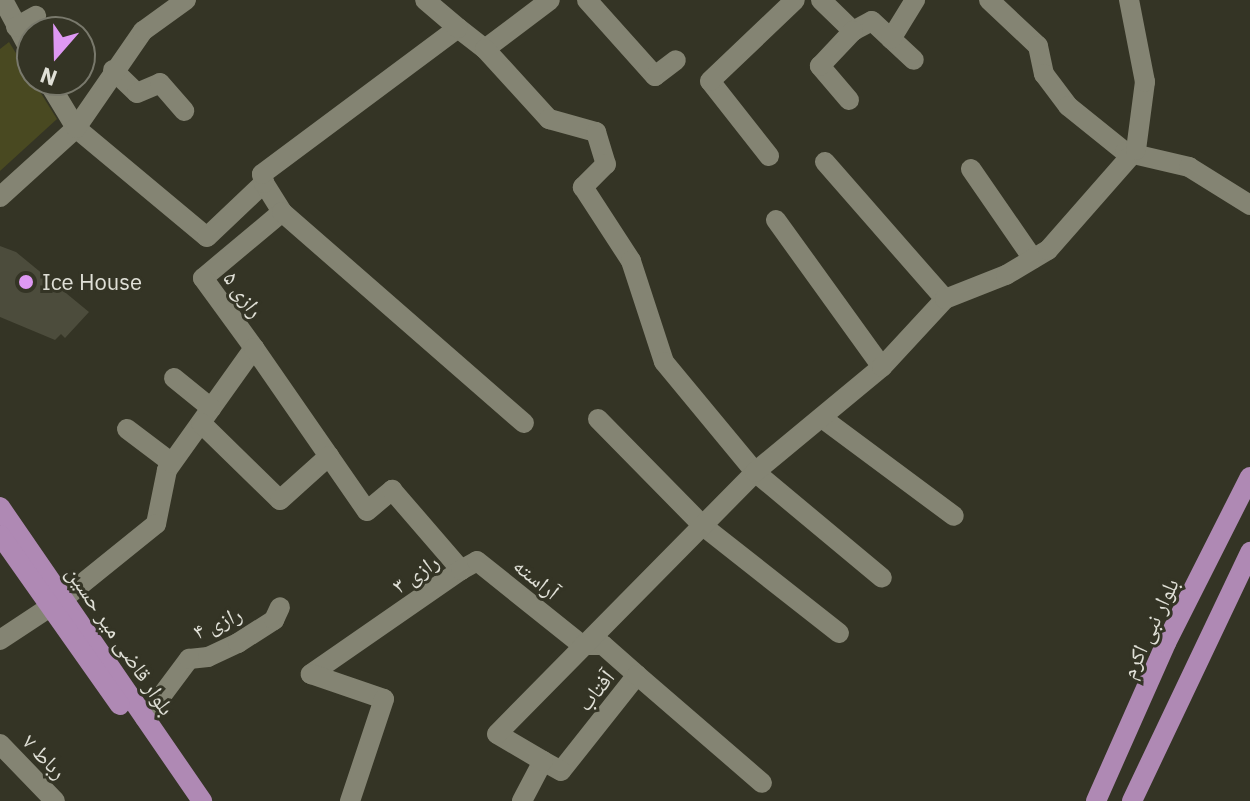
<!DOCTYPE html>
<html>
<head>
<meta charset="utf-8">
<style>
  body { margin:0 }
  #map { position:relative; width:1250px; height:801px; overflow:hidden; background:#343425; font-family:"IBM Plex Sans","Noto Naskh Arabic",sans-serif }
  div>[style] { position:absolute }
  .green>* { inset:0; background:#494921 }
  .building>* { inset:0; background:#4c4c3c }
  .minor>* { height:20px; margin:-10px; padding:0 10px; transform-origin:10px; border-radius:10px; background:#848473 }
  .major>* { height:20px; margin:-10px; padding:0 10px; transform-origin:10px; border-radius:10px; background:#af89b4 }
  .dots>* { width:22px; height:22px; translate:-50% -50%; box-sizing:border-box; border:4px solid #343425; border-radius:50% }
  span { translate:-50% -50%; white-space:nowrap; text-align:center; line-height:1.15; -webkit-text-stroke:6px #343425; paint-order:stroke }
  .poi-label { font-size:22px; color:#e0e0d7 }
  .left { translate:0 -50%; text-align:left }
  .street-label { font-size:22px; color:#e0e0d7 }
  .north { position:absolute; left:16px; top:16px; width:80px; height:80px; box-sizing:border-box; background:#343425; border:2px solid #79796c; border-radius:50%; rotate:200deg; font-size:22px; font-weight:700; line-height:32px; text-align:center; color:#e0e0d7 }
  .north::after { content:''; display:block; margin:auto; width:28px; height:36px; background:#de98f3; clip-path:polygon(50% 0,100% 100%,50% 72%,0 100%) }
</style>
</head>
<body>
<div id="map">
  <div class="green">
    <i style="clip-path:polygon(9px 42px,57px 119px,0 171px,0 49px)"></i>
  </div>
  <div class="building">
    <i style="clip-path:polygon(0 246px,16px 252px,89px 312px,65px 338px,61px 334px,55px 340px,0 317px)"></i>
  </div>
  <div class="minor">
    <i style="left:3px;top:0;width:61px;rotate:61.8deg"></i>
    <i style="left:587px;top:0;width:102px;rotate:48.2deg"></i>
    <i style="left:655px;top:76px;width:26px;rotate:-37deg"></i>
    <i style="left:821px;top:0;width:45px;rotate:44.1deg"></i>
    <i style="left:853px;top:31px;width:21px;rotate:-28deg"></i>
    <i style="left:872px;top:21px;width:57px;rotate:42.9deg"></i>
    <i style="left:989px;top:0;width:67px;rotate:43.2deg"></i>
    <i style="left:1038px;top:46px;width:29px;rotate:78deg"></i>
    <i style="left:1044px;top:74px;width:40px;rotate:53deg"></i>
    <i style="left:1068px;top:106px;width:73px;rotate:38.9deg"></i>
    <i style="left:1125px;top:152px;width:66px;rotate:13.2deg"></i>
    <i style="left:1189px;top:167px;width:72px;rotate:31.9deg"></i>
    <i style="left:16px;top:27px;width:23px;rotate:-29deg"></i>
    <i style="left:458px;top:28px;width:34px;rotate:38deg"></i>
    <i style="left:485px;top:49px;width:81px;rotate:-37deg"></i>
    <i style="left:891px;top:39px;width:46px;rotate:-58.4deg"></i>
    <i style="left:485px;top:49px;width:95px;rotate:47.6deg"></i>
    <i style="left:549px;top:119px;width:49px;rotate:15.5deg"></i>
    <i style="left:596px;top:132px;width:34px;rotate:73deg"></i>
    <i style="left:606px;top:164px;width:33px;rotate:135deg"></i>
    <i style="left:583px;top:187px;width:88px;rotate:57deg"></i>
    <i style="left:631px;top:261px;width:106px;rotate:71.9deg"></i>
    <i style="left:664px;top:362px;width:143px;rotate:50.4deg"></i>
    <i style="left:755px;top:472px;width:165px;rotate:39.8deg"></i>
    <i style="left:113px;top:70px;width:33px;rotate:44deg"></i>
    <i style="left:137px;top:93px;width:25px;rotate:-23deg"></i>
    <i style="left:160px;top:83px;width:37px;rotate:49deg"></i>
    <i style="left:47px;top:80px;width:56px;rotate:58.9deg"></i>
    <i style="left:76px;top:128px;width:170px;rotate:39.8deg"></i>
    <i style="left:207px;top:237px;width:79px;rotate:-43.5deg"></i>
    <i style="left:264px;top:183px;width:34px;rotate:58deg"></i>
    <i style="left:282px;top:212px;width:103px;rotate:140.1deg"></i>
    <i style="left:203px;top:278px;width:87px;rotate:53.9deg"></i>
    <i style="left:254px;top:348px;width:150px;rotate:125.5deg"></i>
    <i style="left:167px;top:470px;width:55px;rotate:101.5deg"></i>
    <i style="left:156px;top:524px;width:119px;rotate:141.1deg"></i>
    <i style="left:849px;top:100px;width:45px;rotate:-130.5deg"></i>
    <i style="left:820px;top:66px;width:48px;rotate:-46.7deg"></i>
    <i style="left:769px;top:156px;width:95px;rotate:-128.2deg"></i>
    <i style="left:710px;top:81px;width:117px;rotate:-43.6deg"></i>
    <i style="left:825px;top:162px;width:182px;rotate:48.8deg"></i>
    <i style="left:971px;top:169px;width:109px;rotate:55.4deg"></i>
    <i style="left:264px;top:183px;width:9px;rotate:-103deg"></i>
    <i style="left:262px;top:174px;width:244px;rotate:-36.7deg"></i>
    <i style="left:458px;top:28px;width:43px;rotate:-139.7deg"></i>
    <i style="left:0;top:197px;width:103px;rotate:-42.2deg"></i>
    <i style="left:76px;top:128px;width:118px;rotate:-55.4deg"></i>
    <i style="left:143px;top:31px;width:53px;rotate:-35.8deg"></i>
    <i style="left:282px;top:212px;width:321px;rotate:41.1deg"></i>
    <i style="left:776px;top:220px;width:181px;rotate:54.2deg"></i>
    <i style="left:254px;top:348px;width:198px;rotate:55.3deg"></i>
    <i style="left:367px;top:511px;width:33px;rotate:-40deg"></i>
    <i style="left:392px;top:490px;width:106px;rotate:49.2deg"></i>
    <i style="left:461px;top:570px;width:183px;rotate:145.3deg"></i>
    <i style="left:311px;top:674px;width:77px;rotate:18.9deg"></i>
    <i style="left:384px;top:699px;width:108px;rotate:108.4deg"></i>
    <i style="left:174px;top:378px;width:48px;rotate:39deg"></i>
    <i style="left:822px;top:418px;width:164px;rotate:36.6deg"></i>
    <i style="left:598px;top:419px;width:150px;rotate:45.5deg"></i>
    <i style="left:703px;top:526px;width:173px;rotate:38.2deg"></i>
    <i style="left:201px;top:423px;width:110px;rotate:44.3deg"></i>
    <i style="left:280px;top:500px;width:66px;rotate:-41.9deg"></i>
    <i style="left:127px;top:429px;width:56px;rotate:37.1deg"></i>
    <i style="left:461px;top:570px;width:18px;rotate:-29deg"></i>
    <i style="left:477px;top:561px;width:134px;rotate:38.7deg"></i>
    <i style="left:582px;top:645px;width:21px"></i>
    <i style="left:603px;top:645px;width:45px;rotate:41.4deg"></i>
    <i style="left:637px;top:675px;width:122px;rotate:128.4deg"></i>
    <i style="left:561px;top:771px;width:21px;rotate:-151deg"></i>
    <i style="left:0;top:640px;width:60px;rotate:-33.4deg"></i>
    <i style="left:637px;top:675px;width:165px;rotate:40.8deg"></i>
    <i style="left:145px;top:718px;width:74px;rotate:-53.3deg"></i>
    <i style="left:189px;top:659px;width:19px;rotate:-6deg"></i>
    <i style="left:208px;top:657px;width:33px;rotate:-25deg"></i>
    <i style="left:238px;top:643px;width:43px;rotate:-32.6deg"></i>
    <i style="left:274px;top:620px;width:14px;rotate:-65deg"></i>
    <i style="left:0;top:744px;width:79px;rotate:46deg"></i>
    <i style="left:522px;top:801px;width:45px;rotate:-62.3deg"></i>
    <i style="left:543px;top:761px;width:53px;rotate:-149.6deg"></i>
    <i style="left:497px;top:734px;width:368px;rotate:-45.4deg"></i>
    <i style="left:755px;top:472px;width:165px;rotate:-39.6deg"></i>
    <i style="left:882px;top:367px;width:93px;rotate:-47.2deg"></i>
    <i style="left:945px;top:299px;width:66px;rotate:-21.5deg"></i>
    <i style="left:1006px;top:275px;width:49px;rotate:-30.8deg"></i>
    <i style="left:1048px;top:250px;width:133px;rotate:-48.7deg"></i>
    <i style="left:1136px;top:150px;width:69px;rotate:-82.5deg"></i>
    <i style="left:1145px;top:82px;width:84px;rotate:-101deg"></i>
  </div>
  <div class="major">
    <i style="left:0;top:507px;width:357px;rotate:55.5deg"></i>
    <i style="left:0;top:535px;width:208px;rotate:54.8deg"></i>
    <i style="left:1096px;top:801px;width:173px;rotate:-66.1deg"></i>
    <i style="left:1166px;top:643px;width:186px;rotate:-63.2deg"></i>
    <i style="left:1132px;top:801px;width:276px;rotate:-64.6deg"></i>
  </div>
  <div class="dots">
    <i style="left:26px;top:282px;background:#de98f3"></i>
  </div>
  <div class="poi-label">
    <span class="left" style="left:42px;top:282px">Ice House</span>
  </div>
  <div class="street-label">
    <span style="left:244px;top:294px;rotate:54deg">رازی ۵</span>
    <span style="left:415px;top:573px;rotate:-35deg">رازی ۳</span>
    <span style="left:537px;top:578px;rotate:39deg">آراسته</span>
    <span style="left:217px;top:622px;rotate:-24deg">رازی ۴</span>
    <span style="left:1149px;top:628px;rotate:-65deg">بلوار نبی اکرم</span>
    <span style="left:121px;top:640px;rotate:56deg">بلوار قاضی میر حسین</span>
    <span style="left:595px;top:690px;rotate:-51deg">آفتاب</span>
    <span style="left:45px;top:756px;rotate:46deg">رباط ۷</span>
  </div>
  <div class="north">N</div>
</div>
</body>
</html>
